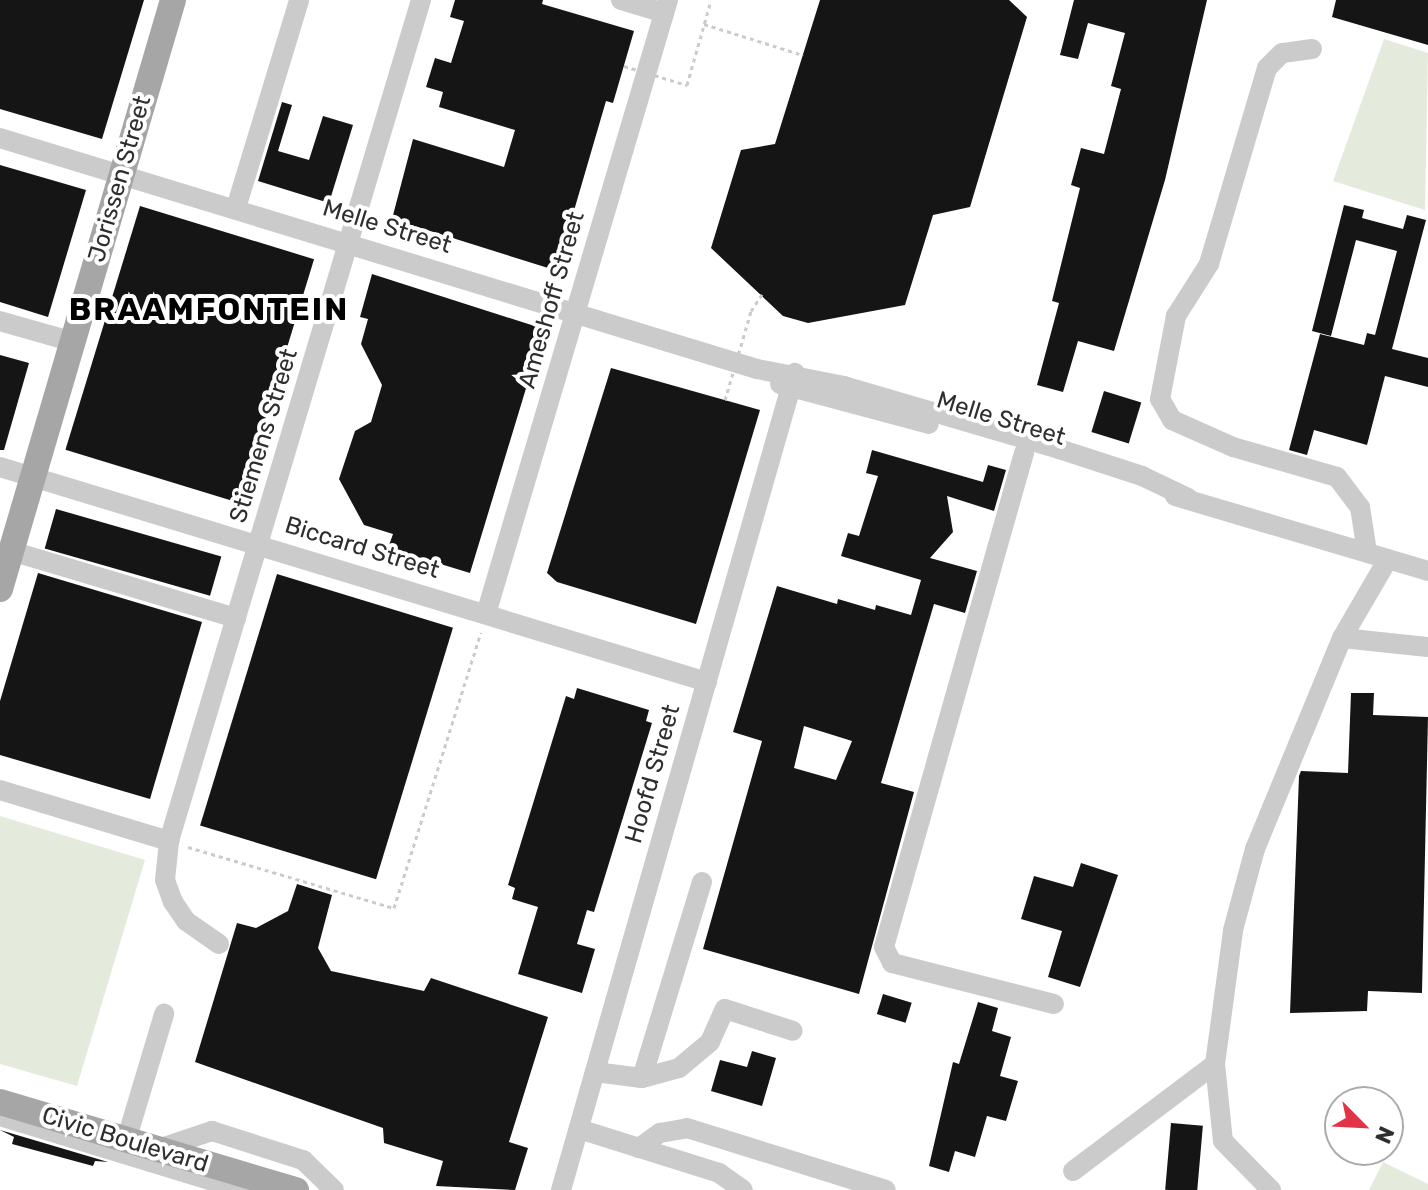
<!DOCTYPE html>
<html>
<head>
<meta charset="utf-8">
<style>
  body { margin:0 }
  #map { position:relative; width:1428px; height:1190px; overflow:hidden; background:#fff; font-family:Rubik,sans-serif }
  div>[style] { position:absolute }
  .green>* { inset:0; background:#e5ebdc }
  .building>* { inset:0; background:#151515; transform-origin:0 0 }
  .path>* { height:3px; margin-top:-1.5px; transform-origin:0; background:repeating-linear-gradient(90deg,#cbcbcb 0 4px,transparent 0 8px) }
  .minor>* { height:20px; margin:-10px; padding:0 10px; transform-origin:10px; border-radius:10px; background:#cbcbcb }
  .major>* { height:26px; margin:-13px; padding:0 13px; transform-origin:13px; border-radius:13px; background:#a6a6a6 }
  .path-bridge>* { height:3px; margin-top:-1.5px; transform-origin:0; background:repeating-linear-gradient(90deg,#cbcbcb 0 4px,transparent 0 8px) }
  span { translate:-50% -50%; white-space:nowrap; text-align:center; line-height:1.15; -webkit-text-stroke:8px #fff; paint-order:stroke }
  .street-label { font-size:24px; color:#2e2e2e }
  .district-label { font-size:32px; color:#000; font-weight:700; letter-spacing:2px }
  .north { position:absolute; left:1324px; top:1086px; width:80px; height:80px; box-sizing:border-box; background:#fff; border:2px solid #ababab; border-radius:50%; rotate:114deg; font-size:22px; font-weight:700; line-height:32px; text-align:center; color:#2e2e2e }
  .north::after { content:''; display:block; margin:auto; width:28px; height:36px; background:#e13447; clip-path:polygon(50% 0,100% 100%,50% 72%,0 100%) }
</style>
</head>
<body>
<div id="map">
  <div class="green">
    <i style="clip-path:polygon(1384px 39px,1428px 53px,1425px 210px,1333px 181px)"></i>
    <i style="clip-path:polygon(0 816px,145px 860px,77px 1086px,0 1064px)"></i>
    <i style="clip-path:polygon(1383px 1162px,1428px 1184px,1428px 1190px,1369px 1190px)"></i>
  </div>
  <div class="building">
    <i style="clip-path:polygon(0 0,144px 0,102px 139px,0 109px)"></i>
    <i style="clip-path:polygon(455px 0,543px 0,542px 4px,634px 31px,613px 103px,606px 101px,566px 238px,571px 239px,561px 272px,392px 219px,413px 139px,504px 167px,515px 130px,439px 107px,443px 92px,426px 87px,435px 58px,451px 63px,464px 21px,450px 17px)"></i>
    <i style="clip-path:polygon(820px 0,1009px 0,1027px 17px,970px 207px,933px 215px,905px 305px,808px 323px,783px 316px,711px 248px,741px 150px,775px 144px)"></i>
    <i style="clip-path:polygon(1074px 0,1207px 0,1165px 180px,1114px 351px,1078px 341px,1063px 392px,1037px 385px,1059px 303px,1052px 301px,1080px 188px,1071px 185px,1081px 148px,1104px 154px,1121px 89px,1111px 86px,1125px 33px,1088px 23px,1078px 59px,1060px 55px)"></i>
    <i style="clip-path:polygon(1336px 0,1428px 0,1428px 45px,1332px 17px)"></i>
    <i style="clip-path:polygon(282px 102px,292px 105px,278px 151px,309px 160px,323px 116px,353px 125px,329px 203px,258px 181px)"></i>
    <i style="clip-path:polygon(0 165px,86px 190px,48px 317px,0 302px)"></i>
    <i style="clip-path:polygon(1344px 205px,1364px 210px,1362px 218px,1403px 229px,1407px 215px,1426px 220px,1392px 349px,1428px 358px,1428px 387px,1385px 376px,1367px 445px,1314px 430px,1307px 455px,1289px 450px,1320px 334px,1364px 345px,1367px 333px,1375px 335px,1397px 251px,1356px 240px,1331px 336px,1312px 331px)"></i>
    <i style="left:140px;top:206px;width:182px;height:255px;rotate:17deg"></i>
    <i style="clip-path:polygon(372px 274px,544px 329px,470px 573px,388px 548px,393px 534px,364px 525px,339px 479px,355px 431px,371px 422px,382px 385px,361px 344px,368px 319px,360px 317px)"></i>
    <i style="clip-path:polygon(0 355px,29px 363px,4px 450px,0 450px)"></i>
    <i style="clip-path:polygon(611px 368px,760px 410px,696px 624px,557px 582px,547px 573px)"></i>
    <i style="left:1104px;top:391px;width:39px;height:43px;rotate:17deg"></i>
    <i style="clip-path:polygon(evenodd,872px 450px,983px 482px,988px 465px,1006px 470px,994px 511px,947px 496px,953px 532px,930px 558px,977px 571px,965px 613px,934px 604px,881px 783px,914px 792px,859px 994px,703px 949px,762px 741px,733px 732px,777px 586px,837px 604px,838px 599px,875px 610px,876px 605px,911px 615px,921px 580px,841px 556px,848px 533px,859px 536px,878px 476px,866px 473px,872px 450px,804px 726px,852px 741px,836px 780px,794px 768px,804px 726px)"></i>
    <i style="left:56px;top:509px;width:172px;height:41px;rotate:16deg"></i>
    <i style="clip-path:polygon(38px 573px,202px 622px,150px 799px,0 755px,0 701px)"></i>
    <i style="left:277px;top:574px;width:184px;height:263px;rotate:17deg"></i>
    <i style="clip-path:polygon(577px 688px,649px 710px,646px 721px,652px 723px,594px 912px,587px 910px,577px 944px,595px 949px,582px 993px,518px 974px,538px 907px,512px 899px,515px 888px,508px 885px,566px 696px,574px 699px)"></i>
    <i style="clip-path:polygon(1351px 693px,1374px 693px,1373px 715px,1428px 717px,1422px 993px,1368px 991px,1367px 1011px,1290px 1013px,1299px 776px,1301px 771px,1348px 773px)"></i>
    <i style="clip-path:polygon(1081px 863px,1118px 875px,1080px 987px,1048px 977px,1062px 931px,1021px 919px,1034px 876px,1073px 887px)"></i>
    <i style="clip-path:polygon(297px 884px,332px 895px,318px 948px,331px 971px,424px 991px,431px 978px,548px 1017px,509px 1142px,528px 1148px,515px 1190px,436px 1186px,443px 1161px,384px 1143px,383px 1128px,195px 1062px,237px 923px,256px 928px,288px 911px)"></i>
    <i style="left:883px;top:994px;width:30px;height:21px;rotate:17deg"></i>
    <i style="clip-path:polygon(978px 1002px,998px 1008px,992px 1031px,1011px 1037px,1000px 1076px,1018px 1081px,1006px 1121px,987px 1116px,975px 1157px,955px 1151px,949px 1172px,929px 1166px,953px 1062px,959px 1064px)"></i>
    <i style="clip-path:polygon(752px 1051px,776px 1058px,762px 1106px,711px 1091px,720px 1060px,747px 1067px)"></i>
    <i style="left:1171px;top:1123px;width:32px;height:67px;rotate:5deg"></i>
    <i style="clip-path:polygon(0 1130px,108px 1162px,95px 1161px,93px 1166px,12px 1144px,14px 1137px)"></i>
  </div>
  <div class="path">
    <i style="left:704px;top:24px;width:104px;rotate:17.4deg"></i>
    <i style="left:188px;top:847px;width:215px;rotate:16.5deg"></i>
    <i style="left:394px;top:908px;width:289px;rotate:-72.5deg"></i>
  </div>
  <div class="minor">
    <i style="left:621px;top:0;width:45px;rotate:16.8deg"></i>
    <i style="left:1312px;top:49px;width:30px;rotate:172deg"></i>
    <i style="left:1282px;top:53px;width:21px;rotate:135deg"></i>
    <i style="left:1267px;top:68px;width:204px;rotate:106.5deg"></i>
    <i style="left:1209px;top:264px;width:62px;rotate:122.4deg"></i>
    <i style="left:1176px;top:316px;width:85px;rotate:100.9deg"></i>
    <i style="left:1160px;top:399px;width:24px;rotate:60deg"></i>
    <i style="left:1172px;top:420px;width:67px;rotate:23.9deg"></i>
    <i style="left:1233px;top:447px;width:108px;rotate:16.1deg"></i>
    <i style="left:1337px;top:477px;width:38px;rotate:53deg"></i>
    <i style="left:1360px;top:507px;width:46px;rotate:81.2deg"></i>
    <i style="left:0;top:138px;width:791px;rotate:16.97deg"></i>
    <i style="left:757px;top:369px;width:89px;rotate:11.1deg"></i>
    <i style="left:844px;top:386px;width:224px;rotate:16.3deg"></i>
    <i style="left:1059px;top:449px;width:87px;rotate:18deg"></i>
    <i style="left:1142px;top:476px;width:51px;rotate:25.6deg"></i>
    <i style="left:236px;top:208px;width:217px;rotate:-73.1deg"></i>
    <i style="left:0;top:321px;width:76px;rotate:16deg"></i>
    <i style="left:780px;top:384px;width:154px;rotate:15deg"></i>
    <i style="left:1024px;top:453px;width:513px;rotate:105.82deg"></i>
    <i style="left:884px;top:947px;width:18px;rotate:63deg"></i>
    <i style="left:892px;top:963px;width:167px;rotate:14.2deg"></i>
    <i style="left:0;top:467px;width:739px;rotate:16.91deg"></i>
    <i style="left:1175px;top:496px;width:264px;rotate:16.5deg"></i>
    <i style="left:11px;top:551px;width:235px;rotate:16.6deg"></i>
    <i style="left:486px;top:614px;width:640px;rotate:-73.49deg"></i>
    <i style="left:1342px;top:638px;width:86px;rotate:6deg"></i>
    <i style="left:0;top:790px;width:177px;rotate:16.8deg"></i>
    <i style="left:219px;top:944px;width:40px;rotate:-145.1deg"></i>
    <i style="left:186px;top:921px;width:23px;rotate:-124deg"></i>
    <i style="left:173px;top:902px;width:23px;rotate:-110deg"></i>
    <i style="left:165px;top:880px;width:39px;rotate:-84deg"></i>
    <i style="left:169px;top:841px;width:878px;rotate:-73.32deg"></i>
    <i style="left:1215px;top:1064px;width:77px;rotate:84.1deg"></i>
    <i style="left:1223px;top:1141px;width:69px;rotate:45.6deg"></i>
    <i style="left:595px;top:1072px;width:47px;rotate:7.3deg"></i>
    <i style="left:642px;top:1078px;width:38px;rotate:-15deg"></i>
    <i style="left:679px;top:1068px;width:40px;rotate:-40deg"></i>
    <i style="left:710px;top:1042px;width:36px;rotate:-66deg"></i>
    <i style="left:725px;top:1009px;width:71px;rotate:17.9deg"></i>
    <i style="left:642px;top:1078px;width:205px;rotate:-73deg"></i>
    <i style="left:0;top:1116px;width:253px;rotate:17deg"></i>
    <i style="left:579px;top:1129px;width:147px;rotate:17.4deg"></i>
    <i style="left:719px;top:1173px;width:29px;rotate:35deg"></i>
    <i style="left:126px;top:1141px;width:133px;rotate:-73.3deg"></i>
    <i style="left:639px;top:1148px;width:26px;rotate:-36deg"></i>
    <i style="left:660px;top:1133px;width:27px;rotate:-10deg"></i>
    <i style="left:687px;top:1128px;width:208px;rotate:17.3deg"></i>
    <i style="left:155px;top:1150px;width:60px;rotate:-18.4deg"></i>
    <i style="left:212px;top:1131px;width:96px;rotate:17.7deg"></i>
    <i style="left:303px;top:1160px;width:43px;rotate:44.1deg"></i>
    <i style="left:1073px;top:1171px;width:178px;rotate:-37deg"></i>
    <i style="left:1215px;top:1064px;width:135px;rotate:-82.3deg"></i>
    <i style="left:1233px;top:930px;width:84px;rotate:-74.8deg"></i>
    <i style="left:1255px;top:849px;width:228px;rotate:-67.6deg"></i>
    <i style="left:1342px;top:638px;width:91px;rotate:-59.8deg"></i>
    <i style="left:561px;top:1190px;width:850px;rotate:-74.02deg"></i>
  </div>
  <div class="major">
    <i style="left:0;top:589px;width:614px;rotate:-73.63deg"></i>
    <i style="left:0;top:1102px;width:309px;rotate:16.6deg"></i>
  </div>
  <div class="path-bridge">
    <i style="left:624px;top:66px;width:66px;rotate:16.8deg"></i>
    <i style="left:687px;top:85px;width:88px;rotate:-74.2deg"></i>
    <i style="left:725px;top:400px;width:93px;rotate:-73.7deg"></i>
    <i style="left:751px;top:311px;width:20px;rotate:-57deg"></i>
  </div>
  <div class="street-label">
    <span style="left:120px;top:179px;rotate:-74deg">Jorissen Street</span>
    <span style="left:387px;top:227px;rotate:17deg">Melle Street</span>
    <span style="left:552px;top:300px;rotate:-74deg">Ameshoff Street</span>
    <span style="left:1001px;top:419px;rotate:17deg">Melle Street</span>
    <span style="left:264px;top:436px;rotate:-73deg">Stiemens Street</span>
    <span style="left:362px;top:548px;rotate:17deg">Biccard Street</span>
    <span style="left:653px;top:774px;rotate:-74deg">Hoofd Street</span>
    <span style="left:125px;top:1140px;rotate:17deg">Civic Boulevard</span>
  </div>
  <div class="district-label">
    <span style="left:209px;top:309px">BRAAMFONTEIN</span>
  </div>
  <div class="north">N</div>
</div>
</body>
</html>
